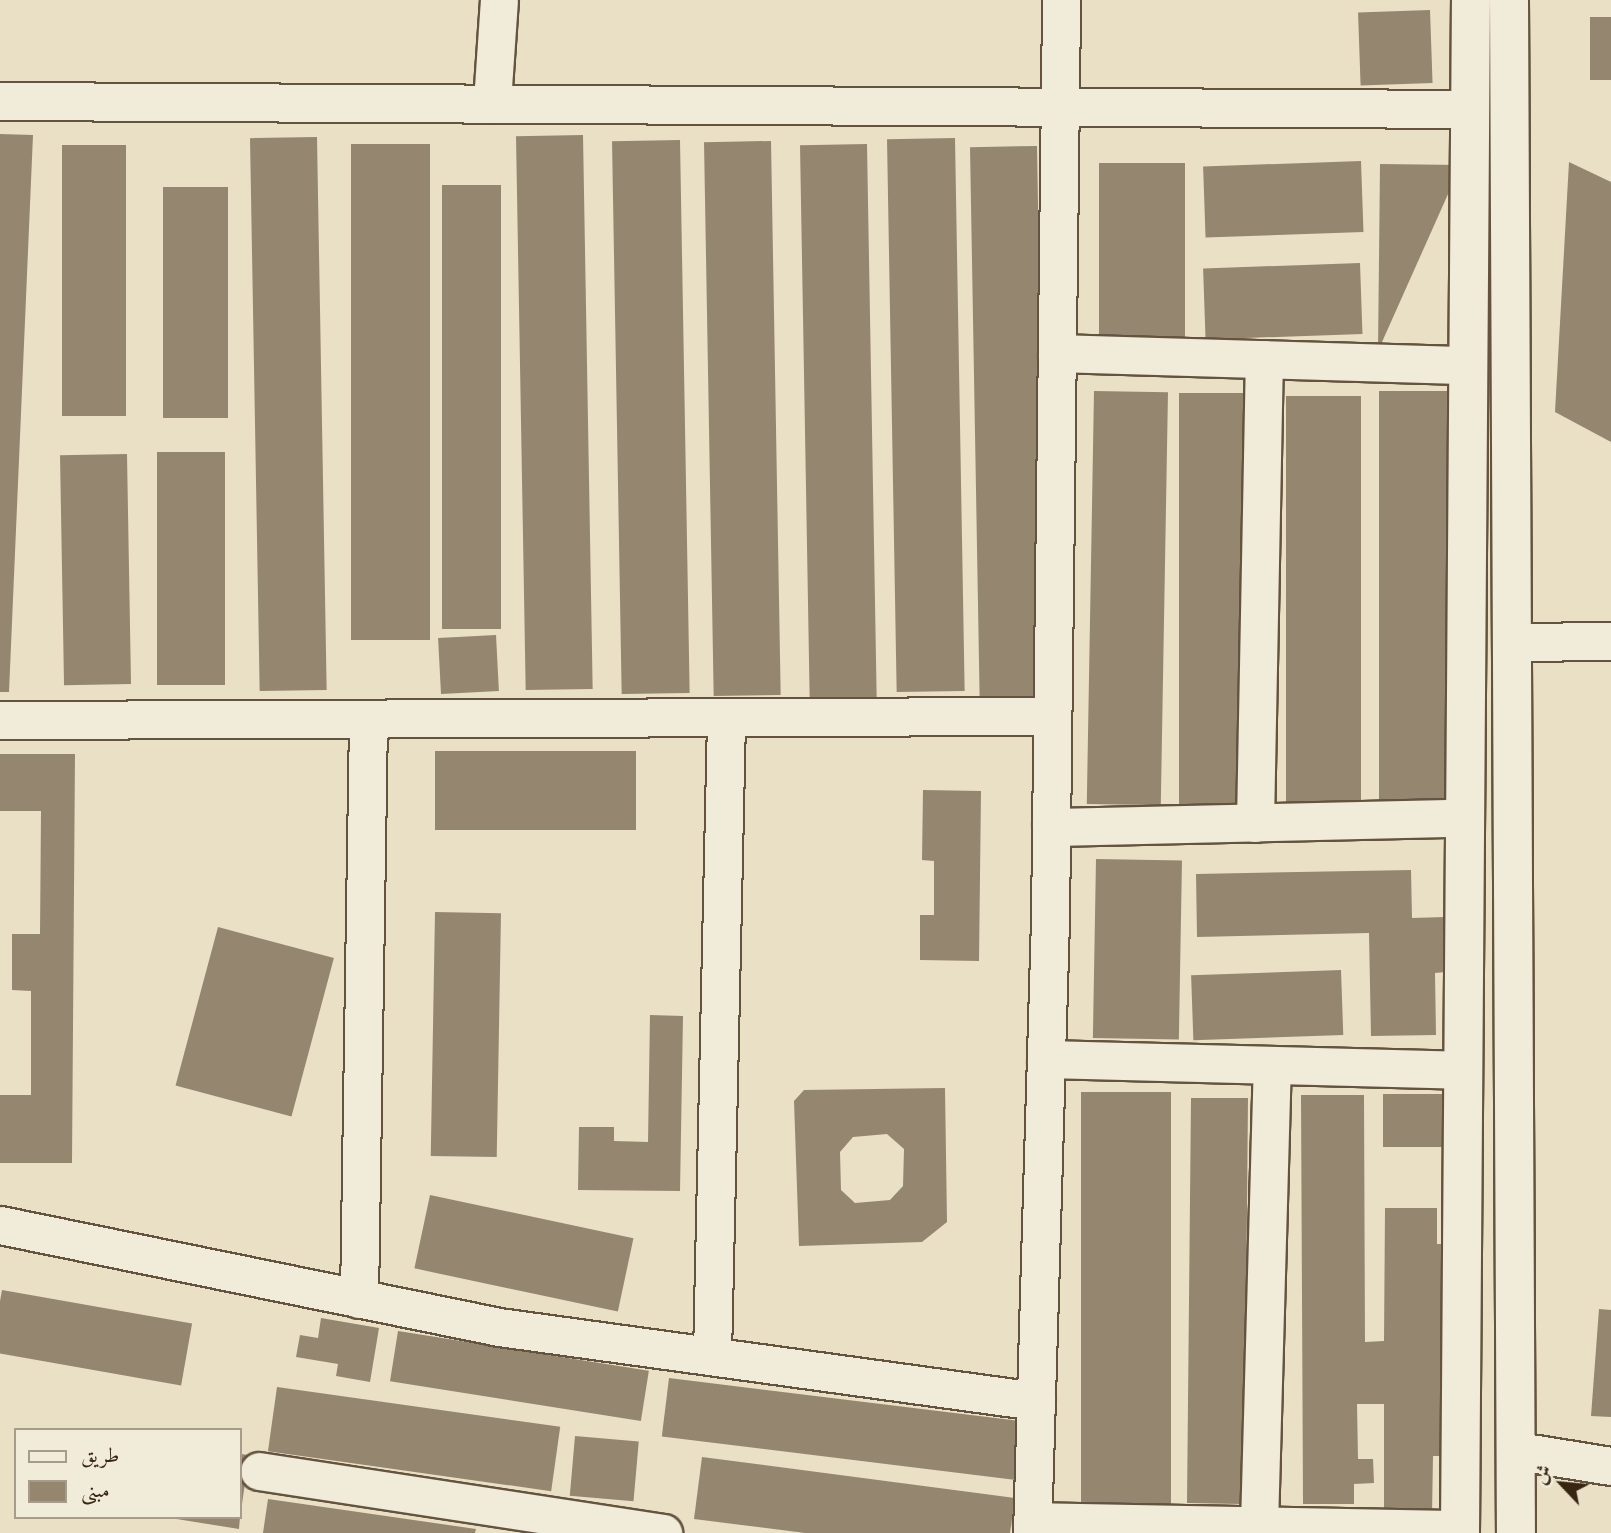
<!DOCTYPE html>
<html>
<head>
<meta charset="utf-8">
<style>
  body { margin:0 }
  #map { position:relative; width:1611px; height:1533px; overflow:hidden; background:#eae0c6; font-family:"IM FELL DW Pica",Amiri,serif }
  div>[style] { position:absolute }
  .building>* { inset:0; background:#958670; transform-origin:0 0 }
  .roads { filter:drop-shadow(2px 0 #64543f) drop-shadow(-2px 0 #64543f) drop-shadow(0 2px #64543f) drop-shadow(0 -2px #64543f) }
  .street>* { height:37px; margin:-18.5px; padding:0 18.5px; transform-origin:18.5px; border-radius:18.5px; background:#f1ebda }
  .secondary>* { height:38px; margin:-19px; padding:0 19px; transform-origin:19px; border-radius:19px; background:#f1ebda }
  span { translate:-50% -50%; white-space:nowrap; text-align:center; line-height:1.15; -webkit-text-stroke:5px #f1ebda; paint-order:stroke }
  .legend { position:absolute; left:14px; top:1428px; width:228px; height:91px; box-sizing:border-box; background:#f1ebda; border:2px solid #a79c8a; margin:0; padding:9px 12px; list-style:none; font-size:21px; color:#382512 }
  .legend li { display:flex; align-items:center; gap:14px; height:35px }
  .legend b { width:35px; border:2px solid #a79c8a }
  .north { position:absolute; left:1527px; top:1449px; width:70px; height:70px; -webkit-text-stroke:5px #f1ebda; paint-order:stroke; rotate:296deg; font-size:19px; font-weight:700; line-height:28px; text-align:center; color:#382512 }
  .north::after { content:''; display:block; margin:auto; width:24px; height:32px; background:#382512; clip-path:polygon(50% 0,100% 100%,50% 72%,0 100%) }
</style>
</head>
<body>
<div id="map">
  <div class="building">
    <i style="left:1430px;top:10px;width:73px;height:72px;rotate:88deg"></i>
    <i style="left:1590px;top:17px;width:21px;height:63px"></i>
    <i style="clip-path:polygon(0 134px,33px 135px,9px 692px,0 692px)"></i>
    <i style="left:583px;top:135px;width:554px;height:67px;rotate:89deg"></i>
    <i style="left:317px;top:137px;width:553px;height:67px;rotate:89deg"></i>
    <i style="left:955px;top:138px;width:553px;height:68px;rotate:89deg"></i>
    <i style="left:680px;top:140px;width:553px;height:68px;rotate:89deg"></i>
    <i style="left:771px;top:141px;width:554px;height:67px;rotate:89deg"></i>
    <i style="left:351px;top:144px;width:79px;height:496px"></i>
    <i style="left:867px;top:144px;width:553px;height:67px;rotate:89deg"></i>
    <i style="left:62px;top:145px;width:64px;height:271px"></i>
    <i style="left:1037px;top:146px;width:553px;height:67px;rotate:89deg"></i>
    <i style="left:1361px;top:161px;width:71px;height:158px;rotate:88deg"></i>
    <i style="clip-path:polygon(1569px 162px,1611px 182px,1611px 442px,1555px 412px)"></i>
    <i style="left:1185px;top:163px;width:181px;height:86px;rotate:90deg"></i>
    <i style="clip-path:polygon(1380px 164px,1461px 165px,1378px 351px)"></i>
    <i style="left:442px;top:185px;width:59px;height:444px"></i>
    <i style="left:163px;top:187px;width:65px;height:231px"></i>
    <i style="left:1360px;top:263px;width:71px;height:157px;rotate:88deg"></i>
    <i style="left:1094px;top:391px;width:74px;height:413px;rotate:1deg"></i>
    <i style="left:1379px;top:391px;width:74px;height:412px"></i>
    <i style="left:1179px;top:393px;width:74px;height:412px"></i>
    <i style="left:1286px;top:396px;width:75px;height:412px"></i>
    <i style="left:225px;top:452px;width:233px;height:68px;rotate:90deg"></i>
    <i style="left:127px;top:454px;width:230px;height:67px;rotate:89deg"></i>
    <i style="left:496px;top:635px;width:56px;height:58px;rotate:87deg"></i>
    <i style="left:636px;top:751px;width:79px;height:201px;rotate:90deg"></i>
    <i style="clip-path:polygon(0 754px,75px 754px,72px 1163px,0 1163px,0 1095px,31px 1095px,31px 991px,12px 990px,12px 934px,40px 934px,41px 811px,0 811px)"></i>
    <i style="clip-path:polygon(923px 790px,981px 791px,979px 961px,920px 960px,920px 915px,934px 915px,934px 861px,922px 860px)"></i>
    <i style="left:1096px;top:859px;width:86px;height:179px;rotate:1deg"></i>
    <i style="clip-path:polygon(1411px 870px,1412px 918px,1445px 917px,1446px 972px,1435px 973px,1436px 1035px,1371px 1036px,1369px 933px,1197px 937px,1196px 874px)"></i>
    <i style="left:435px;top:912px;width:66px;height:244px;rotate:1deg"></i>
    <i style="left:218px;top:927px;width:120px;height:164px;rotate:15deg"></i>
    <i style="left:1341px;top:970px;width:65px;height:150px;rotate:88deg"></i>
    <i style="clip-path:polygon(650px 1015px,683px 1016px,680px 1191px,578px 1190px,579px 1127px,614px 1127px,614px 1141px,648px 1142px)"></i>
    <i style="clip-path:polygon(evenodd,945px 1088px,947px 1222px,922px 1242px,799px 1246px,794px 1101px,804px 1090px,945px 1088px,887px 1134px,904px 1149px,903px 1186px,890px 1200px,855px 1203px,841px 1190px,840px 1152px,853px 1137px,887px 1134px)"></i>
    <i style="left:1081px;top:1092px;width:90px;height:415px"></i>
    <i style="left:1383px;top:1094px;width:63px;height:53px"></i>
    <i style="clip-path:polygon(1301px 1095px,1364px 1095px,1365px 1342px,1384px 1341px,1385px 1208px,1437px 1208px,1437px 1244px,1456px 1244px,1456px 1456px,1433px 1456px,1432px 1515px,1384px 1515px,1384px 1404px,1357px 1404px,1358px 1459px,1373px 1459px,1374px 1483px,1354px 1484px,1354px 1504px,1303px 1504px)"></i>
    <i style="clip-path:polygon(1191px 1098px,1248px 1098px,1245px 1435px,1256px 1490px,1240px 1489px,1241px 1504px,1187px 1503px)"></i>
    <i style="left:430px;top:1195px;width:208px;height:75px;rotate:12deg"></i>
    <i style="left:2px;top:1290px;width:193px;height:63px;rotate:10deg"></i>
    <i style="clip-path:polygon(1599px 1309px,1611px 1310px,1611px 1417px,1591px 1416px)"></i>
    <i style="clip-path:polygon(321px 1318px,379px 1328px,370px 1382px,336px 1376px,338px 1364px,296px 1357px,300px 1335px,318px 1338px)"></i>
    <i style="left:398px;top:1331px;width:254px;height:51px;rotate:9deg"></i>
    <i style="left:669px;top:1378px;width:360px;height:59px;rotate:7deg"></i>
    <i style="left:277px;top:1387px;width:286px;height:65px;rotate:8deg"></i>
    <i style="left:575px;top:1436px;width:64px;height:60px;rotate:5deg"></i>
    <i style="clip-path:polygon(240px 1454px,249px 1455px,241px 1511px,240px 1511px)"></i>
    <i style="clip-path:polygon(702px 1457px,1015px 1498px,1010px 1533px,805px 1533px,694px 1519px)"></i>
    <i style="clip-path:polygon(268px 1499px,476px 1529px,475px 1533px,263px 1533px)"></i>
    <i style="clip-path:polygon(164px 1517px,240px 1517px,239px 1529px)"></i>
  </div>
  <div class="roads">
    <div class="street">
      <i style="left:0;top:101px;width:1469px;rotate:0.31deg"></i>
      <i style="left:492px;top:102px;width:102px;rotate:-86.1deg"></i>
      <i style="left:1057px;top:353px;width:410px;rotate:1.7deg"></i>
      <i style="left:1515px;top:642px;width:96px;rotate:-0.6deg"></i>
      <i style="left:0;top:720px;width:1052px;rotate:-0.22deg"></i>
      <i style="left:1255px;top:823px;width:464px;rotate:-88.9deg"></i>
      <i style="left:1051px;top:827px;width:411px;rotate:-1.3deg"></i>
      <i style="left:1046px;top:1059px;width:414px;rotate:1.5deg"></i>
      <i style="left:0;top:1225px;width:509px;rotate:11.55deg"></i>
      <i style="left:499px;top:1327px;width:542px;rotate:7.85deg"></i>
      <i style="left:359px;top:1299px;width:580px;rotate:-89.11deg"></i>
      <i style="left:712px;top:1356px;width:638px;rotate:-88.74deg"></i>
      <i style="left:1518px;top:1451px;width:94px;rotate:9.2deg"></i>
      <i style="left:259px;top:1471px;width:409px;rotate:8.7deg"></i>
      <i style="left:1032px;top:1521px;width:428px;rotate:1.1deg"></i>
      <i style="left:1259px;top:1525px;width:460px;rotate:-88.4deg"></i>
      <i style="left:1032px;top:1533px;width:614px;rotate:-88.32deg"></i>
      <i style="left:1050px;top:919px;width:919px;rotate:-89.31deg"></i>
    </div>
    <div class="secondary">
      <i style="left:1509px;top:0;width:1533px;rotate:89.74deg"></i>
      <i style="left:1460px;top:1533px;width:1533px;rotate:-89.59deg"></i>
    </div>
  </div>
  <ul class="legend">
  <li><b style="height:9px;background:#f1ebda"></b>طريق</li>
  <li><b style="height:19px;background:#958670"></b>مبنى</li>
  </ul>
  <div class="north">ش</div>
</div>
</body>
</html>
